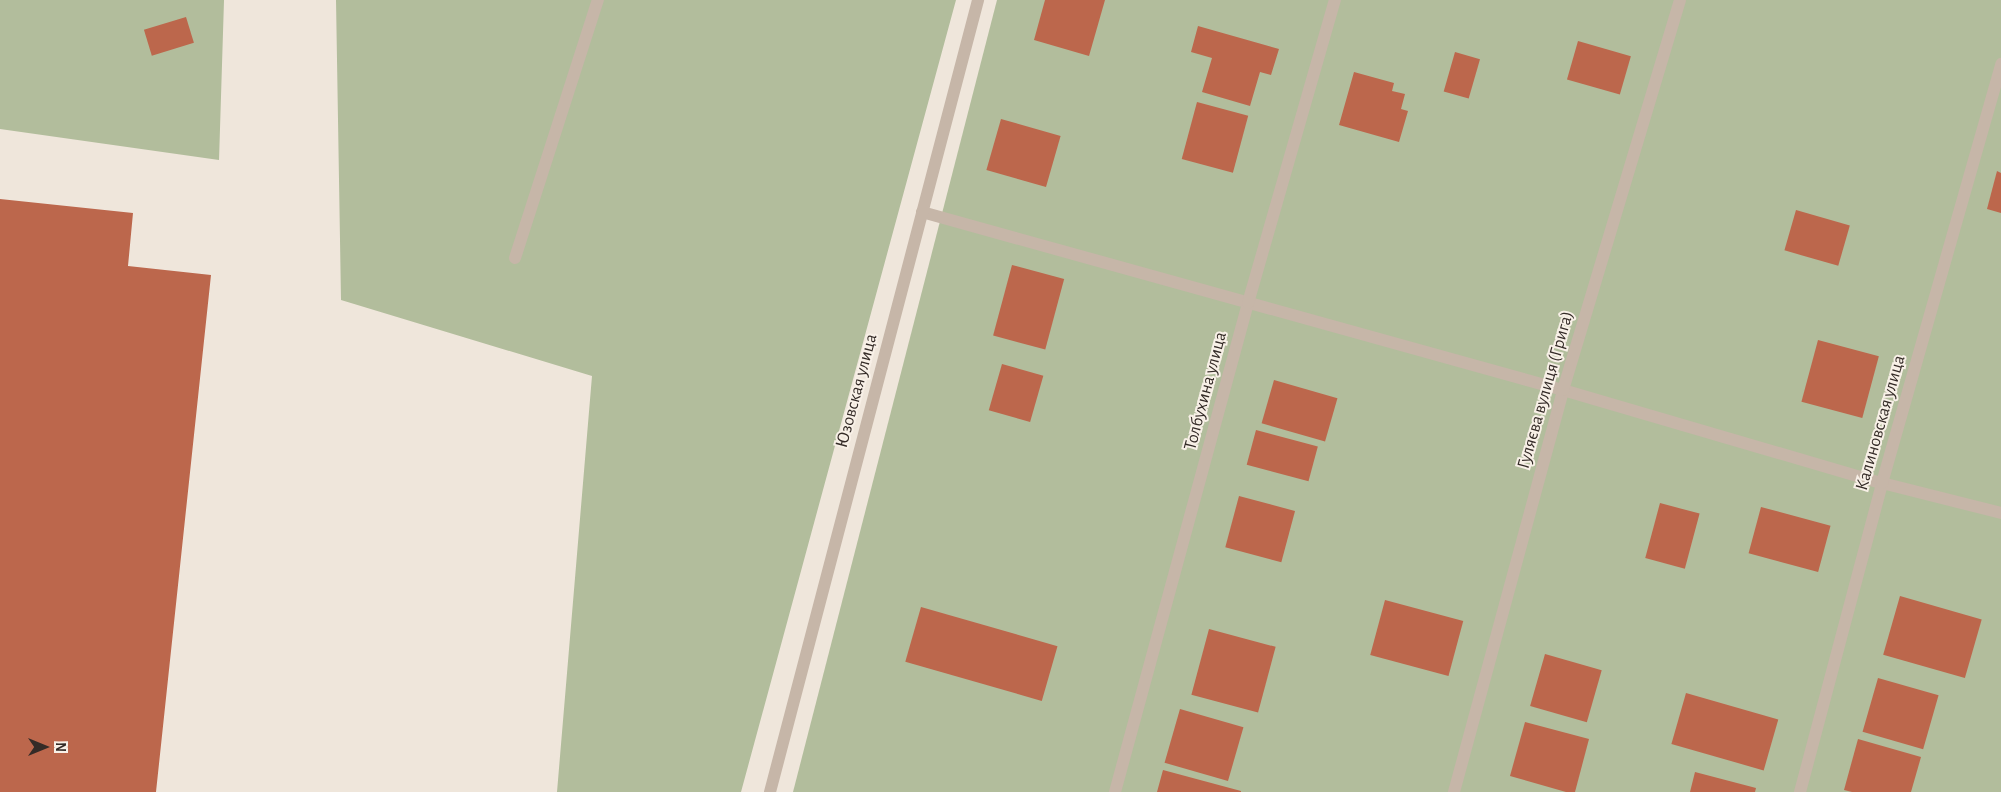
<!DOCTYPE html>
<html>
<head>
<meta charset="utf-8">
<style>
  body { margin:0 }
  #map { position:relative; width:2001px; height:792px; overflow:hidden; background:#efe6db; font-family:"Alegreya Sans",sans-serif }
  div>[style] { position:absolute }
  .green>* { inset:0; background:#b2bd9c }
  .building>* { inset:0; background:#bc674c; transform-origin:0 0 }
  .minor>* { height:12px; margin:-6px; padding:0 6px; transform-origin:6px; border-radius:6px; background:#c6b6a8 }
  span { translate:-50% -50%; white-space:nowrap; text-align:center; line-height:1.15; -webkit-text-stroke:4px #f8f0e7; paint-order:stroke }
  .street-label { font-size:18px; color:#342b27 }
  .north { position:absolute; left:20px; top:722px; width:50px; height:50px; -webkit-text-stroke:4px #f8f0e7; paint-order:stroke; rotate:90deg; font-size:14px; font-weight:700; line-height:20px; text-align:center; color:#342b27 }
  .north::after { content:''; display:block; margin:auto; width:18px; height:22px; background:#342b27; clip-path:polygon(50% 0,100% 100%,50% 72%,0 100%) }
</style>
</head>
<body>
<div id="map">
  <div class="green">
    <i style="clip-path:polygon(0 0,224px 0,219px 160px,0 129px)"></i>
    <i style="clip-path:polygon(336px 0,956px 0,741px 792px,557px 792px,592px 376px,341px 300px)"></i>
    <i style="clip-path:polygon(997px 0,2001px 0,2001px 792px,793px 792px)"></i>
  </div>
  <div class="building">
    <i style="clip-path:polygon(1045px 0,1105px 0,1089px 56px,1034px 40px)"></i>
    <i style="left:186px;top:17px;width:27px;height:44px;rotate:73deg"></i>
    <i style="clip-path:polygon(1198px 26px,1279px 49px,1271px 75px,1260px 72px,1250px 106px,1202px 92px,1212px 58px,1191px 52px)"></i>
    <i style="left:1578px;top:41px;width:55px;height:40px;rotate:16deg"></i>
    <i style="left:1455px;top:52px;width:26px;height:41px;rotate:16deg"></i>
    <i style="clip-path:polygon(1354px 72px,1394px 83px,1392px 91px,1405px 94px,1401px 109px,1408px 111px,1399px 142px,1339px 125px)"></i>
    <i style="left:1197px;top:102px;width:53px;height:59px;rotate:15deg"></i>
    <i style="left:1001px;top:119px;width:62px;height:53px;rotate:16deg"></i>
    <i style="clip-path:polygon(1997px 171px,2001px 173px,2001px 213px,1987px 209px)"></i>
    <i style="clip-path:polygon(0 199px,133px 213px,128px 266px,211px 275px,156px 792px,0 792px)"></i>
    <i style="left:1796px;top:210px;width:56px;height:42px;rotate:16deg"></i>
    <i style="left:1012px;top:265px;width:54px;height:73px;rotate:15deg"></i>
    <i style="left:1818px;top:340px;width:63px;height:64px;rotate:15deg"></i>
    <i style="left:1002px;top:364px;width:43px;height:48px;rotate:16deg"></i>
    <i style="left:1274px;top:380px;width:66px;height:45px;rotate:16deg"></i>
    <i style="left:1256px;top:430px;width:64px;height:36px;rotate:15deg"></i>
    <i style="left:1239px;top:496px;width:58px;height:53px;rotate:15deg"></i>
    <i style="left:1660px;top:503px;width:41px;height:57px;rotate:15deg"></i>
    <i style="left:1761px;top:507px;width:72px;height:48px;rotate:15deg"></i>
    <i style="left:1900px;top:596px;width:85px;height:61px;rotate:16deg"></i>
    <i style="left:1385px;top:600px;width:81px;height:57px;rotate:15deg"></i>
    <i style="left:921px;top:607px;width:142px;height:57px;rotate:16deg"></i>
    <i style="left:1209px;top:629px;width:69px;height:68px;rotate:15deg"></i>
    <i style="left:1545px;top:654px;width:59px;height:54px;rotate:16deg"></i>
    <i style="left:1878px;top:678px;width:63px;height:56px;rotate:16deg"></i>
    <i style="left:1686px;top:693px;width:96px;height:53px;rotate:16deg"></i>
    <i style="left:1180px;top:709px;width:66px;height:56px;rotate:16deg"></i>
    <i style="clip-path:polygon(1525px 722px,1589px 739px,1575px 792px,1566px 792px,1510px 776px)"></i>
    <i style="clip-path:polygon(1858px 739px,1921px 757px,1911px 792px,1852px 792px,1844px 790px)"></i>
    <i style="clip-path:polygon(1163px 770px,1241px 791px,1241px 792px,1157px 792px)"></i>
    <i style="clip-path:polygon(1695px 772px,1756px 788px,1755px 792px,1690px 792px)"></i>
  </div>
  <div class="minor">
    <i style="left:922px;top:212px;width:665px;rotate:15.52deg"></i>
    <i style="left:1563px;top:390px;width:332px;rotate:16.3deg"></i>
    <i style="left:1882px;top:483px;width:123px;rotate:14.1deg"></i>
    <i style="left:515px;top:258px;width:271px;rotate:-72.2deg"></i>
    <i style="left:770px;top:792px;width:819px;rotate:-75.28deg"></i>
    <i style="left:1115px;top:792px;width:507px;rotate:-74.78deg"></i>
    <i style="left:1248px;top:303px;width:315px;rotate:-74deg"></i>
    <i style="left:1454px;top:792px;width:417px;rotate:-74.8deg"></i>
    <i style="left:1563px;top:390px;width:407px;rotate:-73.3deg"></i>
    <i style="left:1800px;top:792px;width:320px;rotate:-75.1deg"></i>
    <i style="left:1882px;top:483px;width:436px;rotate:-74.1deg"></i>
  </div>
  <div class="street-label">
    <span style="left:1546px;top:390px;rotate:-74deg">Гуляєва вулиця (Грига)</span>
    <span style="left:857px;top:391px;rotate:-75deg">Юзовская улица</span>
    <span style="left:1206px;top:391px;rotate:-75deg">Толбухина улица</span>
    <span style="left:1881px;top:423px;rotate:-74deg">Калиновская улица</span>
  </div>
  <div class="north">N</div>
</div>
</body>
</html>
